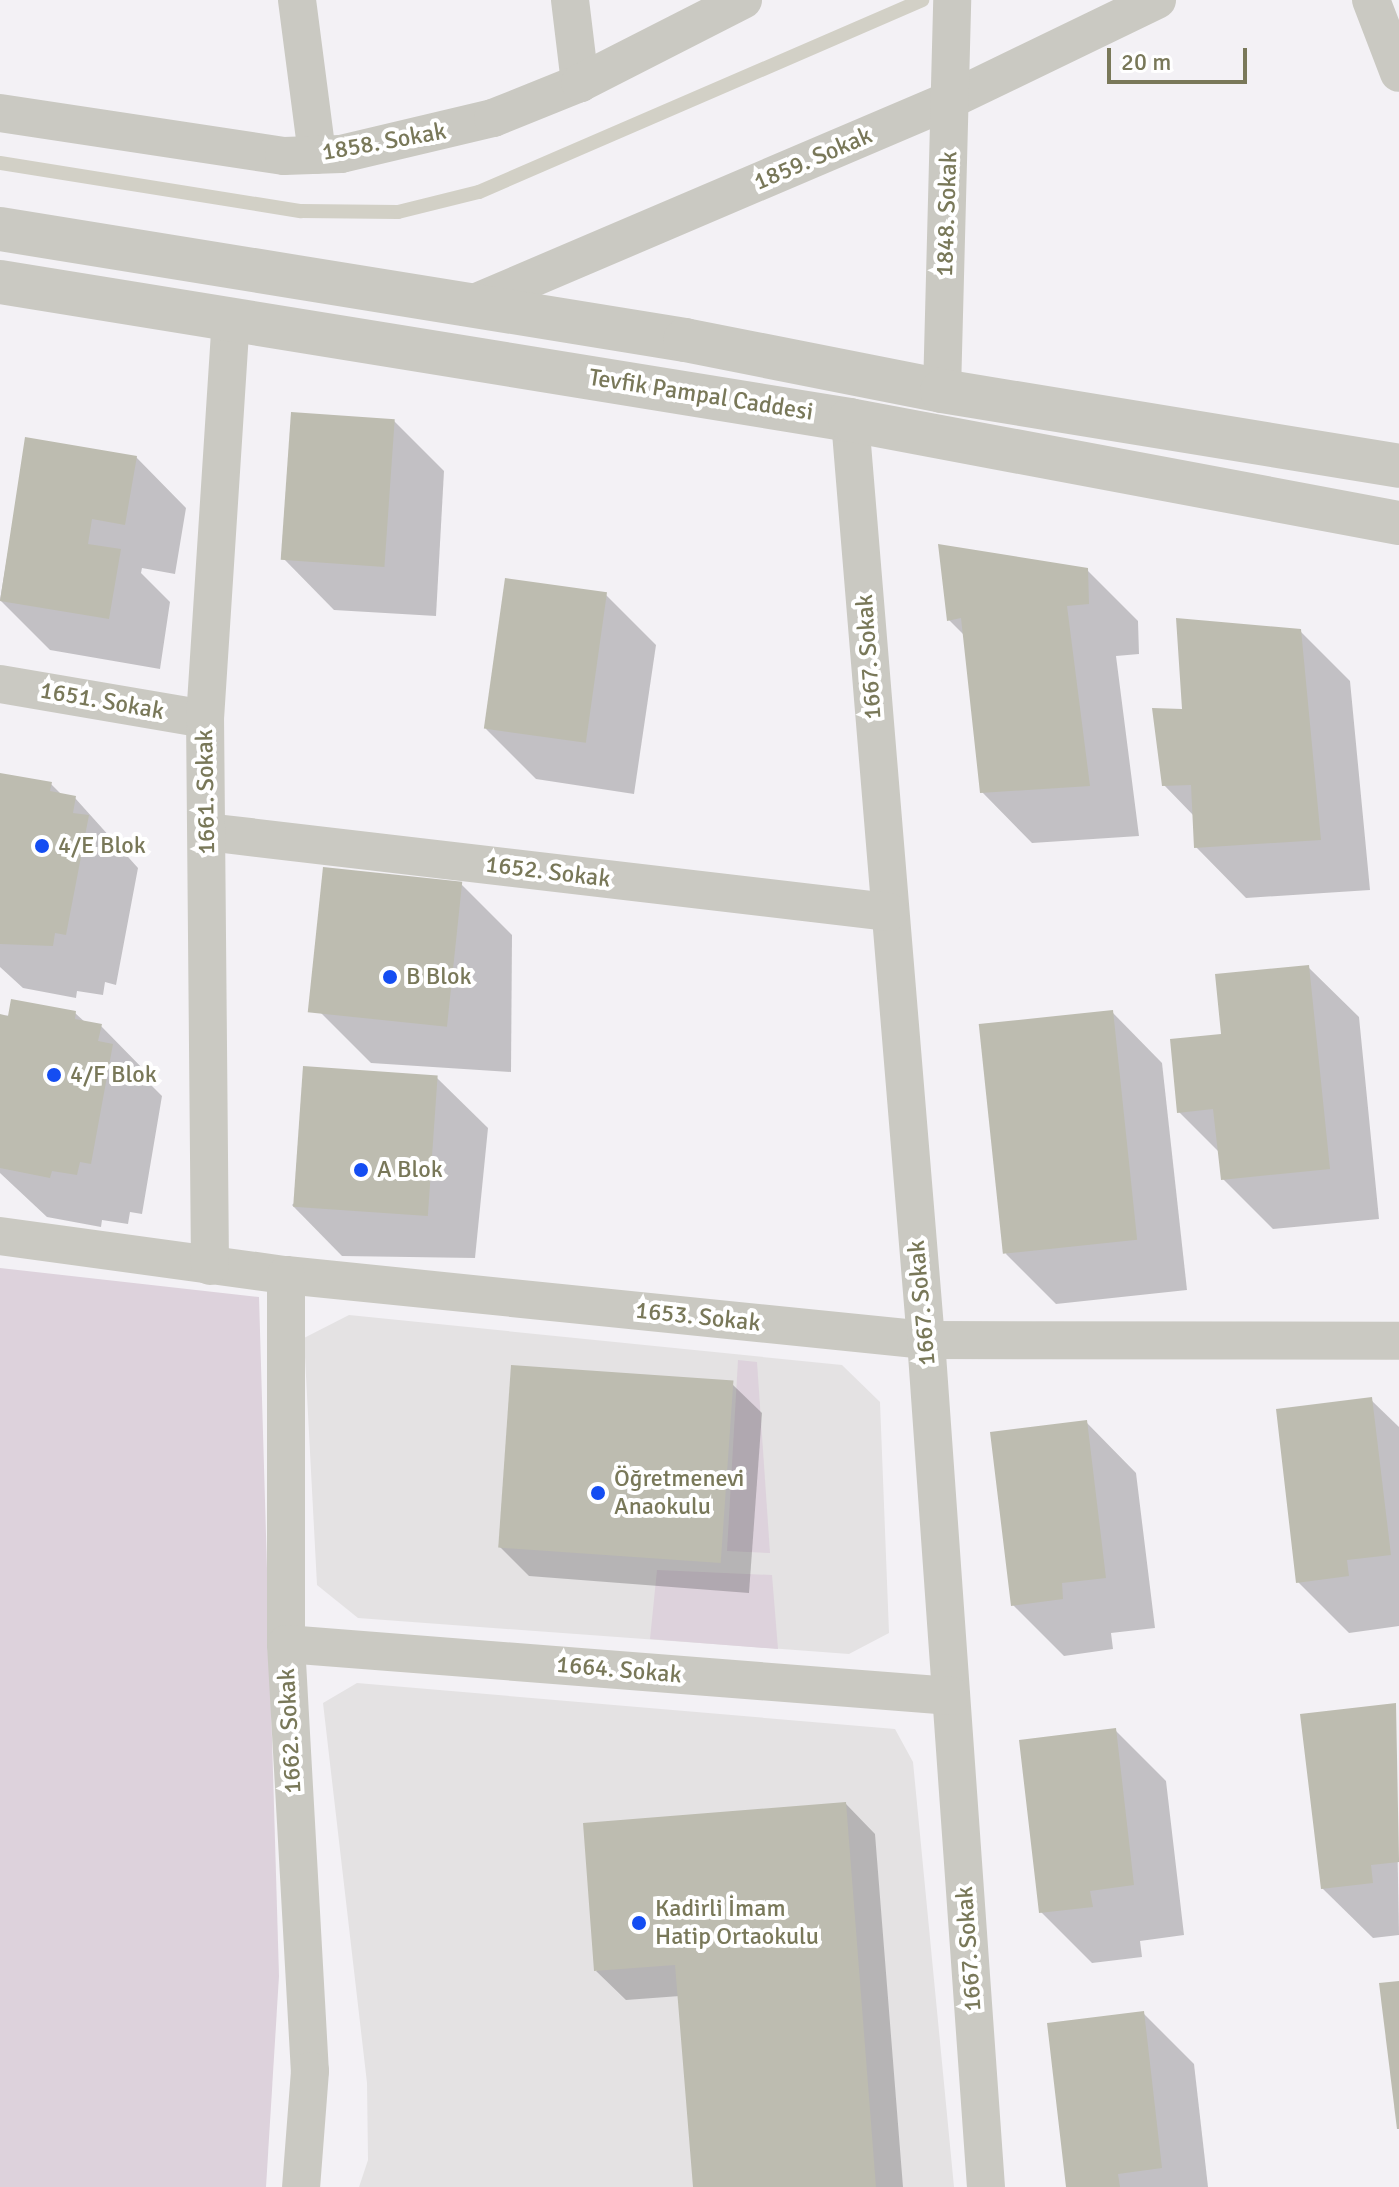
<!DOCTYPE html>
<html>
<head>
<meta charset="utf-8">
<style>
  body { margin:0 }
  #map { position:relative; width:1399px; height:2187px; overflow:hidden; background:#f3f1f5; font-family:Signika,sans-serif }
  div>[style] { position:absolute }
  .built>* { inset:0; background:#e4e2e3 }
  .green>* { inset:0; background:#ddd2dc }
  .shadow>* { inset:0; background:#0003 }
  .stream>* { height:14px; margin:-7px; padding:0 7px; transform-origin:7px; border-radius:7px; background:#d2d0c6 }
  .building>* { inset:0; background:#bdbcb0; transform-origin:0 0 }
  .minor>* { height:38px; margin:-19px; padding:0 19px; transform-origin:19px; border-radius:19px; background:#cac9c2 }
  .tertiary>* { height:44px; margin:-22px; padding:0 22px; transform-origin:22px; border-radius:22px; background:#cac9c2 }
  .dots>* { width:22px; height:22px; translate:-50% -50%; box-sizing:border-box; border:4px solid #fff; border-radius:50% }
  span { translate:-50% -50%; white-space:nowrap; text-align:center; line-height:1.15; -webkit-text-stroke:8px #fff; paint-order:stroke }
  .street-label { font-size:24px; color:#797859 }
  .poi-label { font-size:24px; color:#797859 }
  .left { translate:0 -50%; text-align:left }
  .scale { position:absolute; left:1107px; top:48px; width:140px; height:36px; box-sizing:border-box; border:4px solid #797859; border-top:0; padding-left:10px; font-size:24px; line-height:28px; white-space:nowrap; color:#797859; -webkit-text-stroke:6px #fff; paint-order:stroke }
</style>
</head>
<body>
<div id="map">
  <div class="built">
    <i style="clip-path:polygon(349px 1315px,842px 1365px,880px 1402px,889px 1633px,849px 1654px,358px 1618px,317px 1585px,304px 1338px)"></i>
    <i style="clip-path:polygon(357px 1683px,895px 1729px,913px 1762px,954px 2187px,359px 2187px,368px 2160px,367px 2083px,323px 1703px)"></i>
  </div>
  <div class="green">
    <i style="clip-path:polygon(0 1268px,259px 1297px,279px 1976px,266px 2187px,0 2187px)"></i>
    <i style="clip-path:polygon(738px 1360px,757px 1362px,770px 1553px,727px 1551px)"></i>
    <i style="clip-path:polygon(657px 1570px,772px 1575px,778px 1649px,650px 1639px)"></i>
  </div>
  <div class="shadow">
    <i style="clip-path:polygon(394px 421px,444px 471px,436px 616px,334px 610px,284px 559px)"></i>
    <i style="clip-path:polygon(27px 439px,136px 457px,186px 508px,175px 574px,142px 568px,141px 573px,170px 602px,160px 669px,50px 650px,0 600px)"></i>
    <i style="clip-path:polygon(1087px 570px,1138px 621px,1139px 654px,1116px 656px,1139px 836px,1032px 843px,982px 792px,965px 636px,949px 620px)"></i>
    <i style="clip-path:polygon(606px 595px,656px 645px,634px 794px,536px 779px,486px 729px)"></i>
    <i style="clip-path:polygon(1300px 631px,1350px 681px,1370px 890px,1246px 898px,1196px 847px,1194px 816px,1164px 785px)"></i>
    <i style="clip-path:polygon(0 775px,51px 784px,62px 795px,75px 798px,138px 868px,116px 985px,105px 982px,103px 995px,77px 991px,76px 998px,23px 988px,0 967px)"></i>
    <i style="clip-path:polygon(461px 884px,512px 935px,511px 1072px,371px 1063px,320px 1012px)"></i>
    <i style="clip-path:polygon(1308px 967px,1359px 1017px,1379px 1219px,1273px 1229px,1223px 1179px,1220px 1153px,1179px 1112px,1223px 1036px)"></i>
    <i style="clip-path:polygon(1112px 1012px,1162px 1063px,1187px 1290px,1056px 1304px,1006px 1254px)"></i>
    <i style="clip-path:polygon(75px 1013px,86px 1023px,101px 1026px,151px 1077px,150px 1084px,162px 1096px,142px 1214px,130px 1212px,128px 1224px,102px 1220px,101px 1227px,47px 1217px,0 1173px,0 1016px)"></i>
    <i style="clip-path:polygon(437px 1078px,488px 1128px,475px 1258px,342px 1256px,292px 1205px)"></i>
    <i style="clip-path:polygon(732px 1384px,762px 1413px,749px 1593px,529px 1576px,499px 1546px)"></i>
    <i style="clip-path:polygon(1371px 1400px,1399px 1427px,1399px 1626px,1349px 1633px,1298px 1582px)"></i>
    <i style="clip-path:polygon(1086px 1422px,1136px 1473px,1155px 1628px,1111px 1633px,1113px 1649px,1064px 1656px,1013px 1605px)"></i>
    <i style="clip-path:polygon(1395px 1705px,1399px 1935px,1373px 1938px,1322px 1888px)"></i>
    <i style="clip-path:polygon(1115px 1730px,1166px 1781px,1184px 1935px,1140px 1941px,1142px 1957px,1092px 1963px,1041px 1912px)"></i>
    <i style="clip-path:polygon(846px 1804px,875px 1834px,903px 2187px,695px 2187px,680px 1996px,626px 2000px,596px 1971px)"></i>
    <i style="clip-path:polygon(1143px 2013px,1194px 2064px,1208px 2187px,1068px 2187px)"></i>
  </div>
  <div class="stream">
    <i style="left:0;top:163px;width:305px;rotate:9.1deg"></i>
    <i style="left:301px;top:211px;width:97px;rotate:0.6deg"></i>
    <i style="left:398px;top:212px;width:83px;rotate:-13.9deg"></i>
    <i style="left:479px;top:192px;width:483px;rotate:-23.4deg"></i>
  </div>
  <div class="building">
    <i style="left:291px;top:412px;width:104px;height:148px;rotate:4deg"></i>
    <i style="clip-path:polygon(25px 437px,137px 456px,125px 525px,92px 519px,88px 544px,121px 549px,109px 619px,0 601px)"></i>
    <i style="clip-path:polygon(938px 544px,1088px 568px,1089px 604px,1067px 606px,1090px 786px,980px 793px,961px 618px,947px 621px)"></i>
    <i style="left:505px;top:578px;width:103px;height:152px;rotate:8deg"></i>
    <i style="clip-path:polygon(1176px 618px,1301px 629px,1321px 840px,1194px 848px,1191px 785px,1162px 786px,1152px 708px,1182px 709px)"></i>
    <i style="clip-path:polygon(0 773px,52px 782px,50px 791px,76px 796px,73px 813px,89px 815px,66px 935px,55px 933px,53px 946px,0 944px)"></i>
    <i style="left:323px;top:867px;width:140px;height:146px;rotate:6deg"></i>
    <i style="clip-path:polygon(1309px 965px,1330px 1169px,1221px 1180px,1213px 1109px,1177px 1113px,1170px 1039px,1221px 1034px,1215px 974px)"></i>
    <i style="clip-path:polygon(11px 999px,76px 1011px,75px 1019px,102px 1024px,98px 1041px,113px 1044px,91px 1164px,80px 1162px,77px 1175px,52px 1171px,50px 1178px,0 1168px,0 1014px,8px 1016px)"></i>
    <i style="left:1113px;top:1010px;width:231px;height:135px;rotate:84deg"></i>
    <i style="left:303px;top:1066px;width:135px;height:141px;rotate:4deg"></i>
    <i style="left:511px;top:1365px;width:223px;height:183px;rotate:4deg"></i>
    <i style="clip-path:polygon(1372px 1397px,1391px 1555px,1347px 1560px,1349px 1576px,1296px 1583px,1276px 1409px)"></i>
    <i style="clip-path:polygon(1087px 1420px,1106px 1578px,1062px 1583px,1063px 1599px,1011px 1606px,990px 1432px)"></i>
    <i style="clip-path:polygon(1396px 1703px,1399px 1862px,1371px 1865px,1373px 1883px,1321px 1889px,1300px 1714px)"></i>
    <i style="clip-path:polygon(1116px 1728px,1134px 1885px,1090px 1891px,1093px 1907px,1039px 1913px,1019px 1740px)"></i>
    <i style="clip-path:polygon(846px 1802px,876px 2187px,693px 2187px,675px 1965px,594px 1971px,583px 1823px)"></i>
    <i style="clip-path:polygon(1399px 1981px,1399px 2129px,1397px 2129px,1379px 1983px)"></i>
    <i style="clip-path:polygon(1144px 2011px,1162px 2168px,1118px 2174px,1120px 2187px,1066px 2187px,1047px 2023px)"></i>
  </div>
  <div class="minor">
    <i style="left:297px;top:0;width:156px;rotate:82.6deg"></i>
    <i style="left:570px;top:0;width:84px;rotate:83.1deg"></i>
    <i style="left:1371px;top:0;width:78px;rotate:69deg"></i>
    <i style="left:0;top:113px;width:287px;rotate:8.6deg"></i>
    <i style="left:284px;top:156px;width:57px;rotate:-2deg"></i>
    <i style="left:341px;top:154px;width:156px;rotate:-13.3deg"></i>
    <i style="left:493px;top:118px;width:94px;rotate:-21.9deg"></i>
    <i style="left:580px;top:83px;width:183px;rotate:-27deg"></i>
    <i style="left:465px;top:307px;width:527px;rotate:-23.11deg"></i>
    <i style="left:950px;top:100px;width:230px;rotate:-25.8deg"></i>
    <i style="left:942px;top:391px;width:391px;rotate:-88.5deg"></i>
    <i style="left:850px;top:420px;width:923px;rotate:85.28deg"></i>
    <i style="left:926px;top:1340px;width:849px;rotate:85.95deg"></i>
    <i style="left:0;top:684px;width:208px;rotate:9.7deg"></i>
    <i style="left:207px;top:832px;width:687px;rotate:6.69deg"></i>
    <i style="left:0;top:1236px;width:289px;rotate:7.8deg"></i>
    <i style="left:286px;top:1275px;width:643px;rotate:5.8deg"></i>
    <i style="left:926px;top:1340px;width:473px;rotate:0.1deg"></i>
    <i style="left:210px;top:1266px;width:547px;rotate:-90.52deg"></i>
    <i style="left:205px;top:719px;width:401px;rotate:-86.3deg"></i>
    <i style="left:286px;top:1275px;width:369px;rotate:90deg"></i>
    <i style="left:286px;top:1644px;width:428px;rotate:86.8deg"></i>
    <i style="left:310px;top:2071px;width:116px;rotate:94.4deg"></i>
    <i style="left:286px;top:1644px;width:667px;rotate:4.47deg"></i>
  </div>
  <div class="tertiary">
    <i style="left:0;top:229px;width:694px;rotate:9.2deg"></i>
    <i style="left:685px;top:340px;width:262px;rotate:11.2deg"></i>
    <i style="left:942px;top:391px;width:463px;rotate:9.3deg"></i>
    <i style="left:0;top:282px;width:861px;rotate:9.22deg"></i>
    <i style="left:850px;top:420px;width:559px;rotate:10.63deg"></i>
  </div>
  <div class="dots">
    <i style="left:42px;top:846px;background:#144df2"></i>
    <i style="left:390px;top:977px;background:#144df2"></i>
    <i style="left:54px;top:1075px;background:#144df2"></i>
    <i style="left:361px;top:1170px;background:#144df2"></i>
    <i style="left:598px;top:1493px;background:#144df2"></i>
    <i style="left:639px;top:1923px;background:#144df2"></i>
  </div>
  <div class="street-label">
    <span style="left:384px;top:142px;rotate:-10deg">1858. Sokak</span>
    <span style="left:813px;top:159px;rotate:-23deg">1859. Sokak</span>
    <span style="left:947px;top:214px;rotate:-88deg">1848. Sokak</span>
    <span style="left:701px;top:395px;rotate:9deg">Tevfik Pampal Caddesi</span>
    <span style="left:869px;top:657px;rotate:-94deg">1667. Sokak</span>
    <span style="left:102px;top:701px;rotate:10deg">1651. Sokak</span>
    <span style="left:206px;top:792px;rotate:-91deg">1661. Sokak</span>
    <span style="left:548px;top:872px;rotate:7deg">1652. Sokak</span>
    <span style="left:922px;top:1303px;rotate:-95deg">1667. Sokak</span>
    <span style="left:698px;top:1317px;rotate:6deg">1653. Sokak</span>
    <span style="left:619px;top:1670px;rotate:5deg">1664. Sokak</span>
    <span style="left:290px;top:1731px;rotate:-93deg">1662. Sokak</span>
    <span style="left:969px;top:1949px;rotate:-94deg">1667. Sokak</span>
  </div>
  <div class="poi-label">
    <span class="left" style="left:58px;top:846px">4/E Blok</span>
    <span class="left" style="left:406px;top:977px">B Blok</span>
    <span class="left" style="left:70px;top:1075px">4/F Blok</span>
    <span class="left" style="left:377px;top:1170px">A Blok</span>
    <span class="left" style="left:614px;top:1493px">Öğretmenevi<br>Anaokulu</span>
    <span class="left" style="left:655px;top:1923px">Kadirli İmam<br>Hatip Ortaokulu</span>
  </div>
  <div class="scale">20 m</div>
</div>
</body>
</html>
